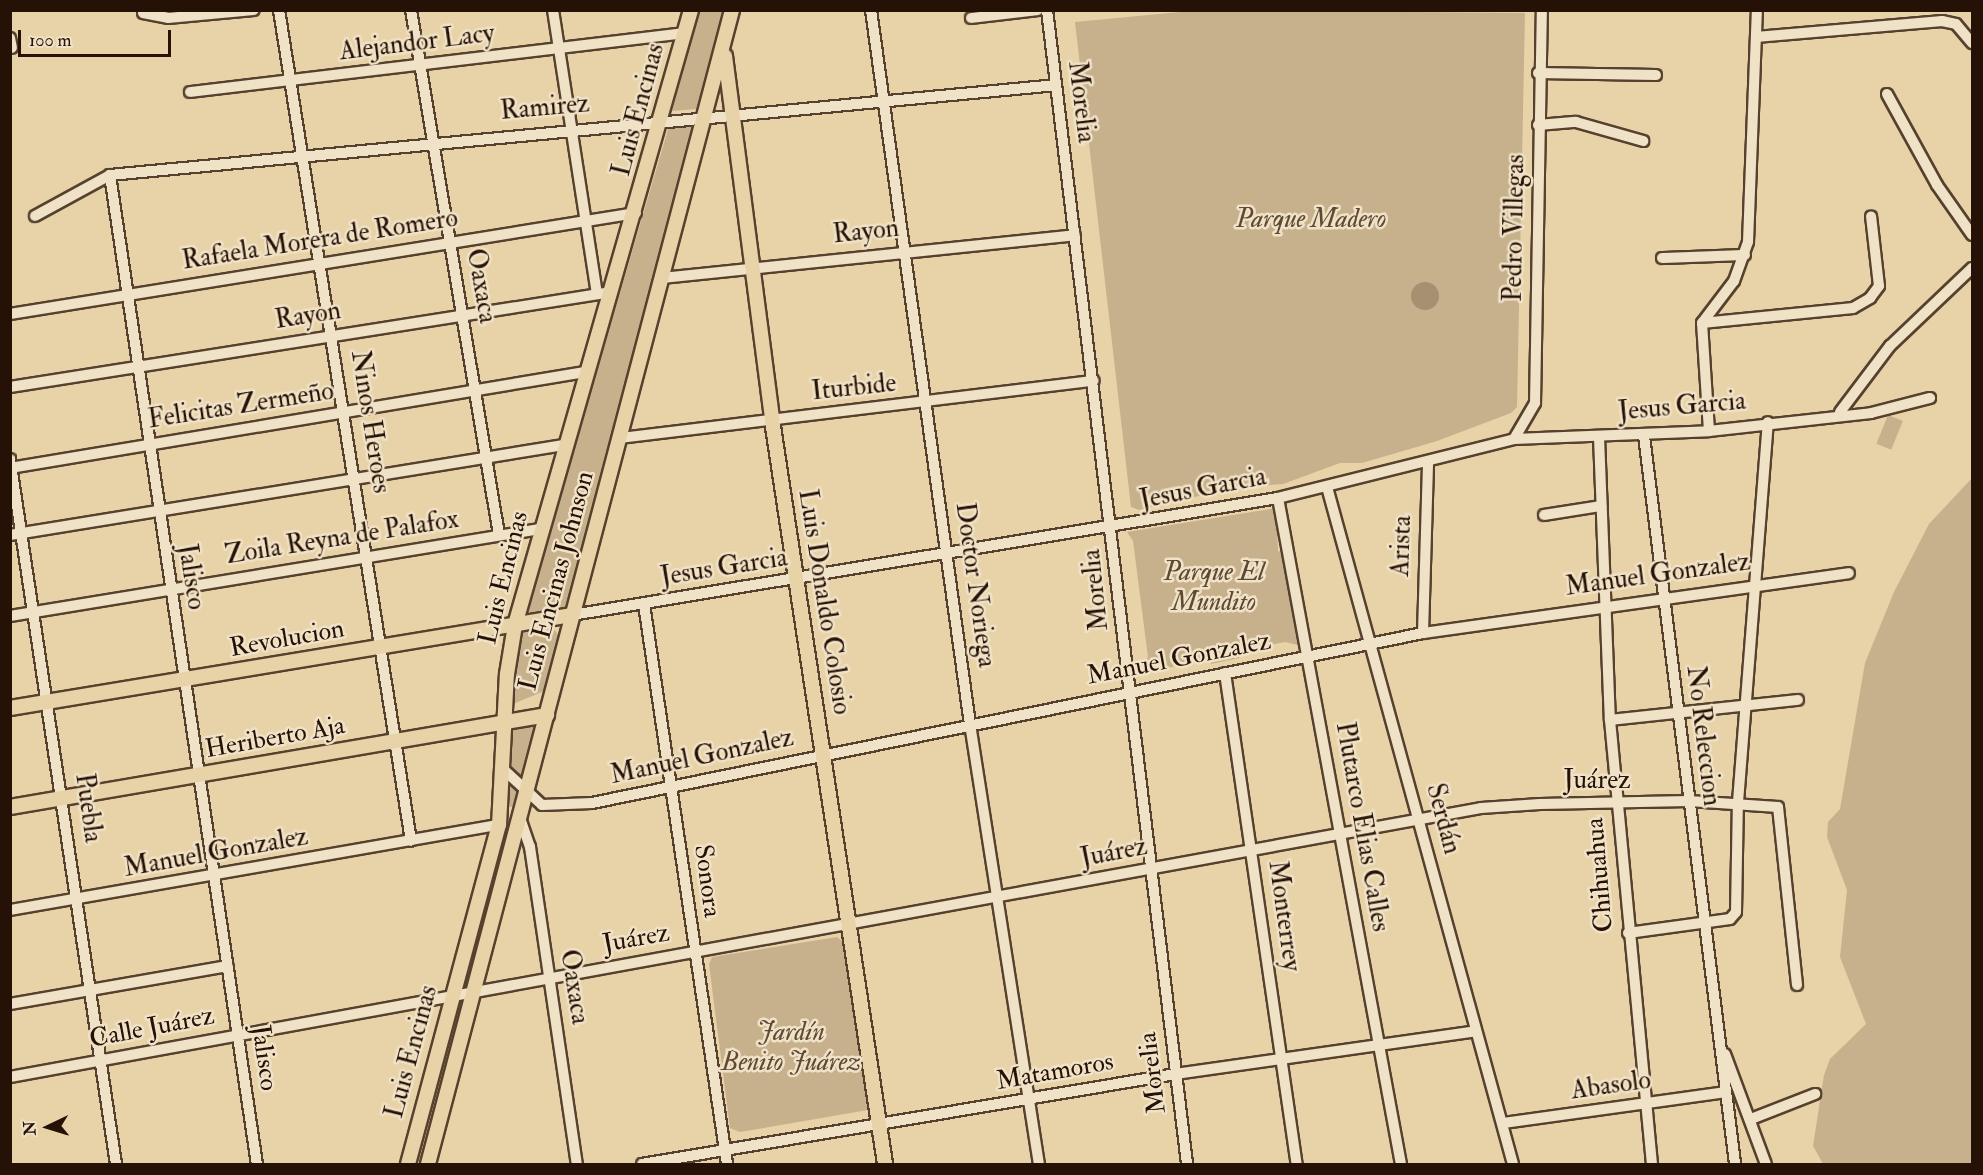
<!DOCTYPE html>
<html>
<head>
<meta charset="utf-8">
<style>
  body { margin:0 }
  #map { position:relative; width:1983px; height:1175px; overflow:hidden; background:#e8d2a8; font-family:"IM FELL Double Pica",serif }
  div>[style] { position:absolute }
  .green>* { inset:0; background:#c7b18c; transform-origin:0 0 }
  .water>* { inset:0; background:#a69071 }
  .round { border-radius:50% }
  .roads { filter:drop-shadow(2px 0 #56412e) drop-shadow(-2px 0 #56412e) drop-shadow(0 2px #56412e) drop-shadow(0 -2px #56412e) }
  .minor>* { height:10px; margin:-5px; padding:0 5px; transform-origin:5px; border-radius:5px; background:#f0e2c6 }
  .major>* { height:14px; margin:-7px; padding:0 7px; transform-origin:7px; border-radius:7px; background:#e8d2a8 }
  span { translate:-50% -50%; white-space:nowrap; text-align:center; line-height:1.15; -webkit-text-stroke:5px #f0e2c6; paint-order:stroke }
  .street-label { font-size:26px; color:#261106 }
  .park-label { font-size:26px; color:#5e4935; font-style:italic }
  .frame { position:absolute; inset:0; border:12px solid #261106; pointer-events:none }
  .north { position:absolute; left:18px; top:1097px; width:60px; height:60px; -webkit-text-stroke:4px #f0e2c6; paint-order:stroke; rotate:266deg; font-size:16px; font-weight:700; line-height:24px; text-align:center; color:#261106 }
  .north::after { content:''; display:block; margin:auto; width:21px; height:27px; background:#261106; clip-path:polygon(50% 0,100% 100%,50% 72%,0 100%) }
  .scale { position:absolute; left:18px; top:30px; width:153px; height:27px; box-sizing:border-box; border:3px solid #261106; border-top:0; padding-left:8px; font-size:18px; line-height:21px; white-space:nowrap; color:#261106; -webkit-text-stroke:4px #f0e2c6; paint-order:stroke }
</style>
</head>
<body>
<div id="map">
  <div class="green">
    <i style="clip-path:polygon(699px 10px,722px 11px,697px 109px,672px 111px)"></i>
    <i style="clip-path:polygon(1201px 10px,1525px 13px,1517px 407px,1511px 413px,1437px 441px,1362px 463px,1340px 463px,1283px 484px,1233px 488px,1139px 510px,1131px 507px,1075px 22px)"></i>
    <i style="clip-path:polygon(695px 124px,569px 606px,526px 613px,669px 126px)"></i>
    <i style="left:1888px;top:415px;width:16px;height:31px;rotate:22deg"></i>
    <i style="clip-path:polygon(1972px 478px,1972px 1164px,1823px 1164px,1813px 1146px,1824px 1075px,1830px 1059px,1866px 1024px,1840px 957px,1847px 890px,1827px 837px,1828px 822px,1840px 809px,1865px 663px,1894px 592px,1929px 524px)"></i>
    <i style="clip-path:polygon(1276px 508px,1278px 551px,1286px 553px,1298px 645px,1285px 642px,1241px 651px,1239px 658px,1211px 664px,1211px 656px,1140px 676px,1148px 657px,1133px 541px,1127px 532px)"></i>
    <i style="clip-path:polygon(554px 629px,561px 639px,549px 689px,513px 704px,522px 631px)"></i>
    <i style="clip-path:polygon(539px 719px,520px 805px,506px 808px,511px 727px)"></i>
    <i style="clip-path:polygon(837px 937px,845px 943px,868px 1110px,740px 1132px,730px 1128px,709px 964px,712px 957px)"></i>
  </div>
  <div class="water">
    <i class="round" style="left:1411px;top:282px;width:28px;height:28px"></i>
  </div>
  <div class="roads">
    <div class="minor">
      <i style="left:279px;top:10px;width:841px;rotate:80.97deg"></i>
      <i style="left:411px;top:10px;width:532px;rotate:80.48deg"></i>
      <i style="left:553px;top:10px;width:287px;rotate:81.2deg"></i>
      <i style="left:871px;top:10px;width:721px;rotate:82.11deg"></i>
      <i style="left:970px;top:724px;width:445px;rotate:81.1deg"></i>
      <i style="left:1047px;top:10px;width:1162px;rotate:83.08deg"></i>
      <i style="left:143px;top:13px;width:25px;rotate:11deg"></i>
      <i style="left:168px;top:18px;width:86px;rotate:-5.3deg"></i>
      <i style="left:971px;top:18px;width:67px;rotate:-6.8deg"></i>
      <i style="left:1756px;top:37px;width:187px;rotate:-4.9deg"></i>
      <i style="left:1942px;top:21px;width:14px;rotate:12deg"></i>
      <i style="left:1956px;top:24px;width:25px;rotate:50deg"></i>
      <i style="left:10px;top:38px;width:10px;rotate:79deg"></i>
      <i style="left:1538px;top:73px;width:118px;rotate:1deg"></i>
      <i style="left:190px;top:92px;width:498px;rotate:-6.8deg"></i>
      <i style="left:1887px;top:94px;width:104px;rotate:61.2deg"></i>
      <i style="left:1937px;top:185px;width:61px;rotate:55deg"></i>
      <i style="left:1538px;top:125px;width:38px;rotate:-5deg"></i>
      <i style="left:1576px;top:122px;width:70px;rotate:15.8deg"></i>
      <i style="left:110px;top:175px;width:1000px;rotate:81.55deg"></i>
      <i style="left:35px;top:216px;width:85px;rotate:-28.7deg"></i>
      <i style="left:110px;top:175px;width:950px;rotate:-5.43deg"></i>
      <i style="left:1662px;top:258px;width:83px;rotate:-2.1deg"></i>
      <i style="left:662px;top:278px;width:415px;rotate:-5.9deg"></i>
      <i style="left:10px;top:314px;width:634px;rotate:-9.17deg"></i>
      <i style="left:1702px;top:323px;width:152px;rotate:-5.7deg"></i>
      <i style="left:1853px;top:308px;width:20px;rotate:-30deg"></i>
      <i style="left:1870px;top:298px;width:15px;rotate:-53deg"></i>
      <i style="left:1879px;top:286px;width:70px;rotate:-96.5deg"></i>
      <i style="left:10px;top:387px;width:609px;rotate:-8.97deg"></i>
      <i style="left:1840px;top:412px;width:83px;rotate:-52.9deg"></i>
      <i style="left:1890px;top:346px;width:113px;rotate:-43.6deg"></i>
      <i style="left:1709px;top:431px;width:108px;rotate:-93.7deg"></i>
      <i style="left:1702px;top:323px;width:53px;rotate:-52.7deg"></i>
      <i style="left:1734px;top:281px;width:41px;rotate:-70.3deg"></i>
      <i style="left:1748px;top:242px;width:232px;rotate:-87.8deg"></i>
      <i style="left:1644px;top:436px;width:734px;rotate:82.87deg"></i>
      <i style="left:1599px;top:437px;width:283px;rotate:87.8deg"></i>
      <i style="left:1610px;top:720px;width:446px;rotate:84.6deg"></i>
      <i style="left:620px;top:438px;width:477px;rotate:-6.9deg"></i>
      <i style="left:1514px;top:439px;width:42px;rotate:-59.7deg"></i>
      <i style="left:1535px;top:403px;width:393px;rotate:-89deg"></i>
      <i style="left:10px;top:459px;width:713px;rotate:81.45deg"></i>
      <i style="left:10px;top:468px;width:583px;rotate:-9.48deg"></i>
      <i style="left:1327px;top:487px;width:702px;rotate:74.64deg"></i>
      <i style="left:1278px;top:498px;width:677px;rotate:79.54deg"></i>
      <i style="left:1544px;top:515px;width:58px;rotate:-9deg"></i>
      <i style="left:10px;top:535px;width:561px;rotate:-9.23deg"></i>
      <i style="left:644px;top:604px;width:566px;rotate:81.57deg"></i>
      <i style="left:572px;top:615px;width:716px;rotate:-9.41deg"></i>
      <i style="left:1278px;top:498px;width:243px;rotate:-14deg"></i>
      <i style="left:1514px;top:439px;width:195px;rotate:-2.3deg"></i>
      <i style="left:1709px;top:431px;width:163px;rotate:-6.3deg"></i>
      <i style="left:1871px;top:413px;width:61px;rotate:-14.3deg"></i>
      <i style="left:10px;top:616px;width:537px;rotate:-9.32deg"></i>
      <i style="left:1423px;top:633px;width:172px;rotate:-88.3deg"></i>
      <i style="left:1225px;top:673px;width:496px;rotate:81.7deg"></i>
      <i style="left:1610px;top:720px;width:189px;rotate:-6.1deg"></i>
      <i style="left:502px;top:768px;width:54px;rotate:42.8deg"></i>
      <i style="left:542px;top:805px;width:50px;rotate:-2.3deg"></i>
      <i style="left:592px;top:803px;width:848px;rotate:-11.56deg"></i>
      <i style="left:1423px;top:633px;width:430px;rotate:-8deg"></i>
      <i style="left:520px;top:818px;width:31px;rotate:71deg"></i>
      <i style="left:530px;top:847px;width:320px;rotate:81.6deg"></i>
      <i style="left:10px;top:910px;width:496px;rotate:-9.9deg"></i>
      <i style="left:1628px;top:933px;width:103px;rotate:-7.8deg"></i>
      <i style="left:1730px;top:919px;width:9px;rotate:-49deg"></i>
      <i style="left:1736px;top:912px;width:110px;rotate:-89deg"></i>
      <i style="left:1738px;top:802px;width:381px;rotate:-85.5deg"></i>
      <i style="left:10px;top:1004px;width:221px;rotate:-9.9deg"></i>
      <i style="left:1725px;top:1054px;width:117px;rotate:69.6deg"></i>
      <i style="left:10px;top:1077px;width:1495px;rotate:-10.36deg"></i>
      <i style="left:1481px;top:808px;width:59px;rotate:-3.9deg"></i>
      <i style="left:1540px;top:804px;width:149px;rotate:-1.2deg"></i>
      <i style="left:1689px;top:801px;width:89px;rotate:3.9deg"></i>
      <i style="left:1778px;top:807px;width:179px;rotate:83.9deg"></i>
      <i style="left:1751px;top:1119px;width:69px;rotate:-21.3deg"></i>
      <i style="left:1503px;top:1123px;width:224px;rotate:-7.9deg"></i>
      <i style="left:642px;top:1164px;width:541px;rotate:-9.58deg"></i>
      <i style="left:1175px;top:1074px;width:304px;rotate:-8.1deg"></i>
    </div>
    <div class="major">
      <i style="left:725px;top:56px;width:367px;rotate:82.6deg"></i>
      <i style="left:772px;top:420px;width:753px;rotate:81.36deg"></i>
      <i style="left:10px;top:708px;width:570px;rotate:-9.4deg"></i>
      <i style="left:10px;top:807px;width:545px;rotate:-9.72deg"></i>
      <i style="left:408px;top:1164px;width:351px;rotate:-75deg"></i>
      <i style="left:499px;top:825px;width:151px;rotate:-87deg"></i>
      <i style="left:507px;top:674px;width:50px;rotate:-80.7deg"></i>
      <i style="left:515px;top:625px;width:640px;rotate:-74.03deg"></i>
      <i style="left:428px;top:1164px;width:1193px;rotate:-75.24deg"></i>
    </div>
  </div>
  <div class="street-label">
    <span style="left:417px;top:43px;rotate:-7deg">Alejandor Lacy</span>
    <span style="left:1081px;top:102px;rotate:83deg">Morelia</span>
    <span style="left:545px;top:108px;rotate:-5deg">Ramirez</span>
    <span style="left:639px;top:110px;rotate:-75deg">Luis Encinas</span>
    <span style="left:1515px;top:228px;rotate:-89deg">Pedro Villegas</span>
    <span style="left:866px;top:232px;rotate:-6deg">Rayon</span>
    <span style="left:320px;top:240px;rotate:-9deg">Rafaela Morera de Romero</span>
    <span style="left:481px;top:286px;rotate:80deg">Oaxaca</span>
    <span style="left:308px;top:316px;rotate:-9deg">Rayon</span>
    <span style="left:854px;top:388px;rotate:-6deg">Iturbide</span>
    <span style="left:241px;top:406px;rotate:-9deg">Felicitas Zermeño</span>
    <span style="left:1682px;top:407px;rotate:-5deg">Jesus Garcia</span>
    <span style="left:370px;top:422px;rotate:81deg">Ninos Heroes</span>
    <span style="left:1203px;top:489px;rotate:-11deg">Jesus Garcia</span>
    <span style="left:342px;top:538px;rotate:-9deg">Zoila Reyna de Palafox</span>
    <span style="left:1402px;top:546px;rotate:-88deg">Arista</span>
    <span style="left:724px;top:568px;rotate:-9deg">Jesus Garcia</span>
    <span style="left:1658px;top:575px;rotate:-8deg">Manuel Gonzalez</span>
    <span style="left:191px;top:577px;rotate:81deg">Jalisco</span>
    <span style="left:504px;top:578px;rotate:-76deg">Luis Encinas</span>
    <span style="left:557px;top:581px;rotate:-75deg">Luis Encinas Johnson</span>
    <span style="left:975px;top:585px;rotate:82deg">Doctor Noriega</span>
    <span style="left:1096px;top:590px;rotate:-96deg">Morelia</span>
    <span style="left:824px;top:602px;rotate:81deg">Luis Donaldo Colosio</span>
    <span style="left:287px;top:639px;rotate:-10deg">Revolucion</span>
    <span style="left:1179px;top:659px;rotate:-11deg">Manuel Gonzalez</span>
    <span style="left:1703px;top:736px;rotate:83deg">No Releccion</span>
    <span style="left:275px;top:738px;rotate:-10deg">Heriberto Aja</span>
    <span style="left:702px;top:757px;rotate:-12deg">Manuel Gonzalez</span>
    <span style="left:1597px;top:781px">Juárez</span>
    <span style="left:88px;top:808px;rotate:82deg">Puebla</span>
    <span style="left:1443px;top:819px;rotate:75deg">Serdán</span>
    <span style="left:1362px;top:827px;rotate:80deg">Plutarco Elias Calles</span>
    <span style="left:216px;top:853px;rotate:-10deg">Manuel Gonzalez</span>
    <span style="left:1114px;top:853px;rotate:-11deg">Juárez</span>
    <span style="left:1600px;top:875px;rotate:-95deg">Chihuahua</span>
    <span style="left:707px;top:881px;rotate:82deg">Sonora</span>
    <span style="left:1284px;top:916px;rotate:82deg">Monterrey</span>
    <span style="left:636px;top:939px;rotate:-10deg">Juárez</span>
    <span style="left:574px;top:987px;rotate:81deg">Oaxaca</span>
    <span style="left:152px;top:1028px;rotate:-11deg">Calle Juárez</span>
    <span style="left:412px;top:1052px;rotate:-75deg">Luis Encinas</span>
    <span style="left:264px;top:1058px;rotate:82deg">Jalisco</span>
    <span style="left:1055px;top:1072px;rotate:-10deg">Matamoros</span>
    <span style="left:1153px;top:1073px;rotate:-97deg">Morelia</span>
    <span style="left:1611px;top:1086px;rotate:-8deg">Abasolo</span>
  </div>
  <div class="park-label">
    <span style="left:1311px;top:220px">Parque Madero</span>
    <span style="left:1214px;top:588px">Parque El<br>Mundito</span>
    <span style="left:791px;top:1048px">Jardín<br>Benito Juárez</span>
  </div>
  <div class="frame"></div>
  <div class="north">N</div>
  <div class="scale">100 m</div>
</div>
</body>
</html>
